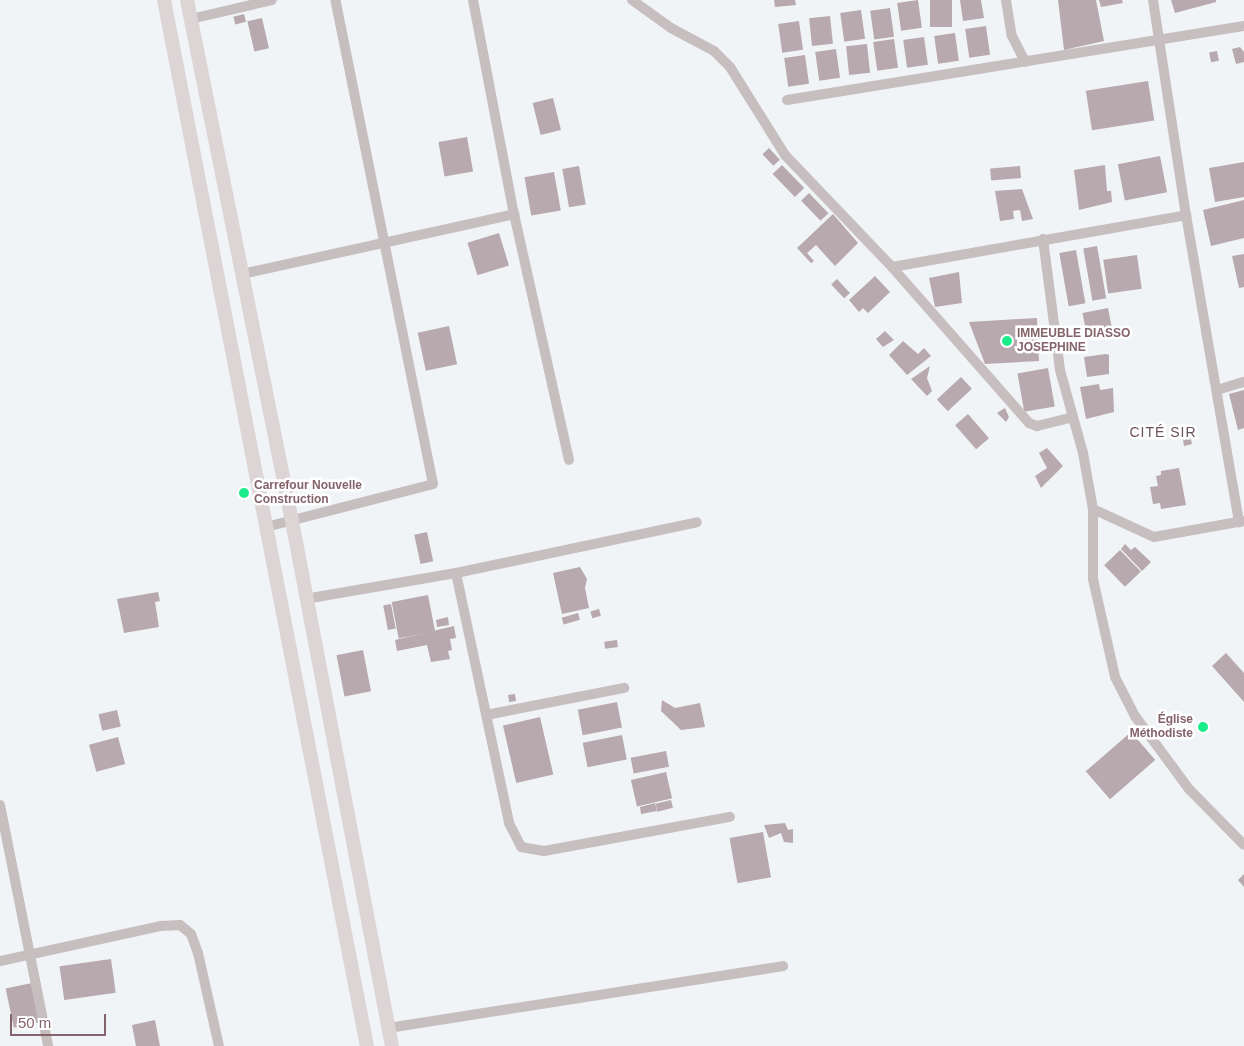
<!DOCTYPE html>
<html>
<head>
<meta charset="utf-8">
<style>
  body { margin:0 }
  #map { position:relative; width:1244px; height:1046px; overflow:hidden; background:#f1f4f6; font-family:Arial,sans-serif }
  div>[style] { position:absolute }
  .building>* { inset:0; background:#b7a9ad; transform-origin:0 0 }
  .street>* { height:10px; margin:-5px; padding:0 5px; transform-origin:5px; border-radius:5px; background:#c7bec0 }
  .secondary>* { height:14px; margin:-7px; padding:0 7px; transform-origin:7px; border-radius:7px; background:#dcd4d5 }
  .dots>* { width:14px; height:14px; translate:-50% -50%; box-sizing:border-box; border:2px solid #fff; border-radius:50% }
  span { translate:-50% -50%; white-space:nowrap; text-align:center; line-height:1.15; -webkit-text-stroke:5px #fff; paint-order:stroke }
  .poi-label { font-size:12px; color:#84636b; font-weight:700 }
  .left { translate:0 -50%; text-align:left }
  .right { translate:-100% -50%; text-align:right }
  .neighbourhood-label { font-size:14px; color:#695157; letter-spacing:1px }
  .scale { position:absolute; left:10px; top:1014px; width:96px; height:22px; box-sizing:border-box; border:2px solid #84636b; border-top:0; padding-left:6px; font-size:15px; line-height:18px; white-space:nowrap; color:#84636b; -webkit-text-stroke:4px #fff; paint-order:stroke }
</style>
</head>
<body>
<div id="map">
  <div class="building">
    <i style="clip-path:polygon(774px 0,795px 0,796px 5px,775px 7px)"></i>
    <i style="left:918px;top:0;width:28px;height:21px;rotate:82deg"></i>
    <i style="left:930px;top:0;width:22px;height:27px"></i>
    <i style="clip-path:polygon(960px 0,981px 0,984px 18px,963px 21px)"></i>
    <i style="clip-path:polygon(1058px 0,1096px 0,1104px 41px,1064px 50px)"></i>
    <i style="clip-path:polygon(1099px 0,1122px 0,1123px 3px,1101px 7px)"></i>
    <i style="clip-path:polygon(1171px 0,1216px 0,1216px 2px,1175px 13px)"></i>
    <i style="left:890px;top:8px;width:29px;height:20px;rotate:82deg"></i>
    <i style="left:861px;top:10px;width:29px;height:21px;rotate:82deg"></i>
    <i style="left:244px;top:14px;width:8px;height:11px;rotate:76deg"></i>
    <i style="left:830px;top:16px;width:28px;height:21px;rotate:84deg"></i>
    <i style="left:262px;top:18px;width:31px;height:15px;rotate:77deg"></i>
    <i style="left:799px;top:21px;width:29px;height:21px;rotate:82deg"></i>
    <i style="left:986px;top:26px;width:29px;height:21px;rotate:82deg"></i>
    <i style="left:955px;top:33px;width:28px;height:21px;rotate:82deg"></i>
    <i style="left:924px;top:37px;width:28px;height:21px;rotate:82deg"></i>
    <i style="left:894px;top:39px;width:29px;height:21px;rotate:82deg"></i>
    <i style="left:867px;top:44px;width:29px;height:21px;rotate:84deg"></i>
    <i style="clip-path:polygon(1240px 47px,1244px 52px,1244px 62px,1236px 64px,1232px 49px)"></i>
    <i style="left:836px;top:49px;width:29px;height:21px;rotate:82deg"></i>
    <i style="left:1217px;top:51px;width:10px;height:8px;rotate:79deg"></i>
    <i style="left:805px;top:55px;width:29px;height:21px;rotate:82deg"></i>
    <i style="left:1148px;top:81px;width:40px;height:63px;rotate:81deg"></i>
    <i style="left:553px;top:98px;width:33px;height:21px;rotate:76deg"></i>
    <i style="left:467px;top:137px;width:35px;height:29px;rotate:80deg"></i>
    <i style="left:769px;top:148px;width:16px;height:9px;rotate:47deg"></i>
    <i style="left:1160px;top:156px;width:37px;height:43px;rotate:79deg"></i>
    <i style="clip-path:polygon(1244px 162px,1244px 197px,1215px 202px,1209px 168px)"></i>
    <i style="left:782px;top:165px;width:32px;height:13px;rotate:46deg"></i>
    <i style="clip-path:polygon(1105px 165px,1107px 191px,1111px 191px,1112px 202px,1079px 210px,1074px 170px)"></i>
    <i style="left:579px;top:166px;width:39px;height:17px;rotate:80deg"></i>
    <i style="left:1020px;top:166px;width:12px;height:30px;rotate:85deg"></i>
    <i style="left:554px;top:172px;width:39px;height:30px;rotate:80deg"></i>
    <i style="clip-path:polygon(1022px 189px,1033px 219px,1022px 221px,1020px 210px,1013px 211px,1014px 219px,1000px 221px,995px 191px)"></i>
    <i style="left:809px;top:193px;width:28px;height:11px;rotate:46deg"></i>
    <i style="clip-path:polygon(1244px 200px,1244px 238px,1211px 246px,1203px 210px)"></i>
    <i style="clip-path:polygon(833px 214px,858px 243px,835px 266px,816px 245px,807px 253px,814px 261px,811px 263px,797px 248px)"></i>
    <i style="left:499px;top:233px;width:34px;height:33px;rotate:73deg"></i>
    <i style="left:1097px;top:246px;width:53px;height:14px;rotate:80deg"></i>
    <i style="left:1076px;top:250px;width:54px;height:17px;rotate:80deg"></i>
    <i style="clip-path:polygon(1244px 254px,1244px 287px,1239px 288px,1232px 256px)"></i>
    <i style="left:1137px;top:255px;width:34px;height:34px;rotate:82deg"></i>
    <i style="clip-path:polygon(959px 272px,962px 303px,935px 307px,929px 278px)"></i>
    <i style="clip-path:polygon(875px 276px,890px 292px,868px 313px,863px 308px,859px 312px,849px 300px)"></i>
    <i style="left:837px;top:279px;width:19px;height:8px;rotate:47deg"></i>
    <i style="left:1108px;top:308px;width:26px;height:26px;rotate:79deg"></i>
    <i style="clip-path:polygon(1037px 318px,1039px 361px,985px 364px,969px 322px)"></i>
    <i style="left:449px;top:326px;width:39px;height:32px;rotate:78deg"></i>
    <i style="clip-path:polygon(885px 331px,894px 340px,883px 347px,876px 339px)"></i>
    <i style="clip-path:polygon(903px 341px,918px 354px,924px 348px,931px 356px,907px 375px,889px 355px)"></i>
    <i style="clip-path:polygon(1106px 354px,1109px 355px,1109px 374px,1087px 377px,1084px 357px)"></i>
    <i style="clip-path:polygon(930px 366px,927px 378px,932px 391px,927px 396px,911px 379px)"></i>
    <i style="left:1048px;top:368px;width:39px;height:31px;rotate:80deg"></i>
    <i style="left:961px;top:377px;width:16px;height:33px;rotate:47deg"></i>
    <i style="clip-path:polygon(1099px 384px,1100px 390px,1113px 388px,1114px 412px,1086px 419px,1080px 387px)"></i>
    <i style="clip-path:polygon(1244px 390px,1244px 428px,1238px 430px,1229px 394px)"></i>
    <i style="clip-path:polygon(1005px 408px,1009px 417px,1006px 422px,997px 413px)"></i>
    <i style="left:968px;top:414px;width:32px;height:17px;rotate:49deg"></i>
    <i style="clip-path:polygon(1189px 431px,1192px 444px,1184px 446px,1182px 433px)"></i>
    <i style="clip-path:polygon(1047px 448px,1063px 466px,1041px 488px,1035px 476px,1047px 468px,1039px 453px)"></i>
    <i style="clip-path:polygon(1179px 468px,1186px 505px,1161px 509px,1160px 503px,1153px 504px,1150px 487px,1158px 486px,1156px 476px,1161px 475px,1161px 471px)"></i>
    <i style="left:427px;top:532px;width:30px;height:13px;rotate:78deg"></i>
    <i style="clip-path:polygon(1125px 544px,1131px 550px,1135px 547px,1151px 562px,1142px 571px,1121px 549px)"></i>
    <i style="left:1120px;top:550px;width:30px;height:22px;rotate:46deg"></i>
    <i style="clip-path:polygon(580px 567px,587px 579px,585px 588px,589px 608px,562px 614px,553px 573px)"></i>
    <i style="clip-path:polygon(158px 592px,160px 601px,155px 602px,159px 627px,124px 633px,117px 599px)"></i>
    <i style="left:428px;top:595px;width:37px;height:37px;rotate:79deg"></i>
    <i style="left:391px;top:604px;width:25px;height:8px;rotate:79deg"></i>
    <i style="left:599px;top:609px;width:7px;height:9px;rotate:74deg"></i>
    <i style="left:578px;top:613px;width:7px;height:17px;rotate:74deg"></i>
    <i style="clip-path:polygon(448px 617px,449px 625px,437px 627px,436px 620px)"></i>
    <i style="clip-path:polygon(454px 626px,456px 638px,450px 639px,452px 650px,448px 651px,450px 659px,431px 662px,427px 645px,397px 651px,395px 640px)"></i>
    <i style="left:617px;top:640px;width:7px;height:13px;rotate:82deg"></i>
    <i style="left:363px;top:650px;width:42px;height:27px;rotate:79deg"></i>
    <i style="clip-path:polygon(1226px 653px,1244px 673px,1244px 702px,1212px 666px)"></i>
    <i style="left:515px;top:694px;width:7px;height:7px;rotate:82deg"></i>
    <i style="clip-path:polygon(662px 700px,675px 708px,700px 703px,705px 727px,681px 730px,661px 711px)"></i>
    <i style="left:617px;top:702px;width:26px;height:40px;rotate:79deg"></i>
    <i style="left:117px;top:710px;width:17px;height:19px;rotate:77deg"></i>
    <i style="left:540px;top:717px;width:59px;height:38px;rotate:77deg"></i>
    <i style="left:1131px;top:732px;width:37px;height:60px;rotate:49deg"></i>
    <i style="left:622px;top:735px;width:25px;height:40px;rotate:79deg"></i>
    <i style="left:118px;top:737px;width:28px;height:30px;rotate:75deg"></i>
    <i style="left:666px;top:751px;width:16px;height:36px;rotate:79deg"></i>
    <i style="left:666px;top:772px;width:27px;height:36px;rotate:77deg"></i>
    <i style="left:671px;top:800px;width:8px;height:16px;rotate:76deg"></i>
    <i style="clip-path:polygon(655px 803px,657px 811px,641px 814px,640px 807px)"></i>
    <i style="clip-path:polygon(785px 823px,788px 830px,793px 829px,793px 843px,784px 842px,781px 833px,769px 838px,764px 825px)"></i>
    <i style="left:763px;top:832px;width:46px;height:34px;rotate:80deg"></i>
    <i style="clip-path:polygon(1244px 874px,1244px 887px,1238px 880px)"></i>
    <i style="left:111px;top:959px;width:34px;height:52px;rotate:82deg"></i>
    <i style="left:32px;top:983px;width:40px;height:27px;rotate:78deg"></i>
    <i style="clip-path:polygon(155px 1020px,160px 1046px,136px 1046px,132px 1025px)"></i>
  </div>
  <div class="street">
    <i style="left:473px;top:0;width:218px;rotate:79.2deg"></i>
    <i style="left:514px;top:214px;width:252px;rotate:77.4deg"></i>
    <i style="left:632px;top:0;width:48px;rotate:35.7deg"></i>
    <i style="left:671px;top:28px;width:49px;rotate:28.1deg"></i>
    <i style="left:714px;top:51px;width:23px;rotate:45deg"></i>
    <i style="left:730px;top:67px;width:104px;rotate:58deg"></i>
    <i style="left:785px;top:155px;width:155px;rotate:46.3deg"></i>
    <i style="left:892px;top:267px;width:208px;rotate:48.7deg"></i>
    <i style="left:1029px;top:423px;width:9px;rotate:21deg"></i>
    <i style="left:1037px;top:426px;width:37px;rotate:-14deg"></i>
    <i style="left:1006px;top:0;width:36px;rotate:81deg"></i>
    <i style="left:1012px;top:36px;width:29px;rotate:63deg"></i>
    <i style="left:1153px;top:0;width:218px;rotate:81.3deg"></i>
    <i style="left:1186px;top:215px;width:312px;rotate:80.2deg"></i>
    <i style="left:191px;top:19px;width:83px;rotate:-13.2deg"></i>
    <i style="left:787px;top:100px;width:463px;rotate:-9.2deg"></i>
    <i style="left:1043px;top:239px;width:132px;rotate:82.6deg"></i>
    <i style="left:1060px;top:370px;width:86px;rotate:74.5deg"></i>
    <i style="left:1083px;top:453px;width:57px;rotate:79.9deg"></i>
    <i style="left:1093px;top:509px;width:70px;rotate:90deg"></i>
    <i style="left:1093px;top:579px;width:100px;rotate:77.3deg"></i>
    <i style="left:1115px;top:677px;width:44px;rotate:62.9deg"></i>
    <i style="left:1135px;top:716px;width:91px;rotate:53.5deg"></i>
    <i style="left:1189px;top:789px;width:78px;rotate:45.5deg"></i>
    <i style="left:892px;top:267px;width:299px;rotate:-10deg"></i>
    <i style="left:242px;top:274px;width:279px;rotate:-12.4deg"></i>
    <i style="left:1217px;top:390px;width:28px;rotate:-17deg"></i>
    <i style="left:1093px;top:509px;width:67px;rotate:24.7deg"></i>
    <i style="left:1154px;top:537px;width:91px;rotate:-10.1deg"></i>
    <i style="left:266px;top:527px;width:172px;rotate:-14.4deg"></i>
    <i style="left:433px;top:484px;width:494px;rotate:-101.4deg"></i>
    <i style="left:456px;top:573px;width:256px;rotate:78deg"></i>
    <i style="left:509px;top:823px;width:27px;rotate:63deg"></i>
    <i style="left:521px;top:847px;width:23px;rotate:10deg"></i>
    <i style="left:544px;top:851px;width:189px;rotate:-10.4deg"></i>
    <i style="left:305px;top:599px;width:153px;rotate:-9.8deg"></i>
    <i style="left:456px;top:573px;width:246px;rotate:-11.9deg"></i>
    <i style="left:486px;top:715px;width:141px;rotate:-11.1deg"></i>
    <i style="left:0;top:805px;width:246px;rotate:78.7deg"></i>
    <i style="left:0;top:961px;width:165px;rotate:-12.3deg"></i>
    <i style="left:161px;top:926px;width:19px;rotate:-3deg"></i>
    <i style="left:180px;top:925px;width:14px;rotate:39deg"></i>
    <i style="left:191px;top:934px;width:20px;rotate:70deg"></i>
    <i style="left:198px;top:953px;width:95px;rotate:77.3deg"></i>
    <i style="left:388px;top:1028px;width:400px;rotate:-8.9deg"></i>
  </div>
  <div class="secondary">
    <i style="left:164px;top:0;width:1066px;rotate:79.02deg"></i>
    <i style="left:187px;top:0;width:531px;rotate:78.61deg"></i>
    <i style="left:292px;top:521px;width:534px;rotate:79.22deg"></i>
  </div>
  <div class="dots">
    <i style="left:1007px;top:341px;background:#1bec8b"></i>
    <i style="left:244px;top:493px;background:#1bec8b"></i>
    <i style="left:1203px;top:727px;background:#1bec8b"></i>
  </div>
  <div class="poi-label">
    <span class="left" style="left:1017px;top:341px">IMMEUBLE DIASSO<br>JOSEPHINE</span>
    <span class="left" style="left:254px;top:493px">Carrefour Nouvelle<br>Construction</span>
    <span class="right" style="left:1193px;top:727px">Église<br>Méthodiste</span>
  </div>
  <div class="neighbourhood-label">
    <span style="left:1163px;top:432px">CITÉ SIR</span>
  </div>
  <div class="scale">50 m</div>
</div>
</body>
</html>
